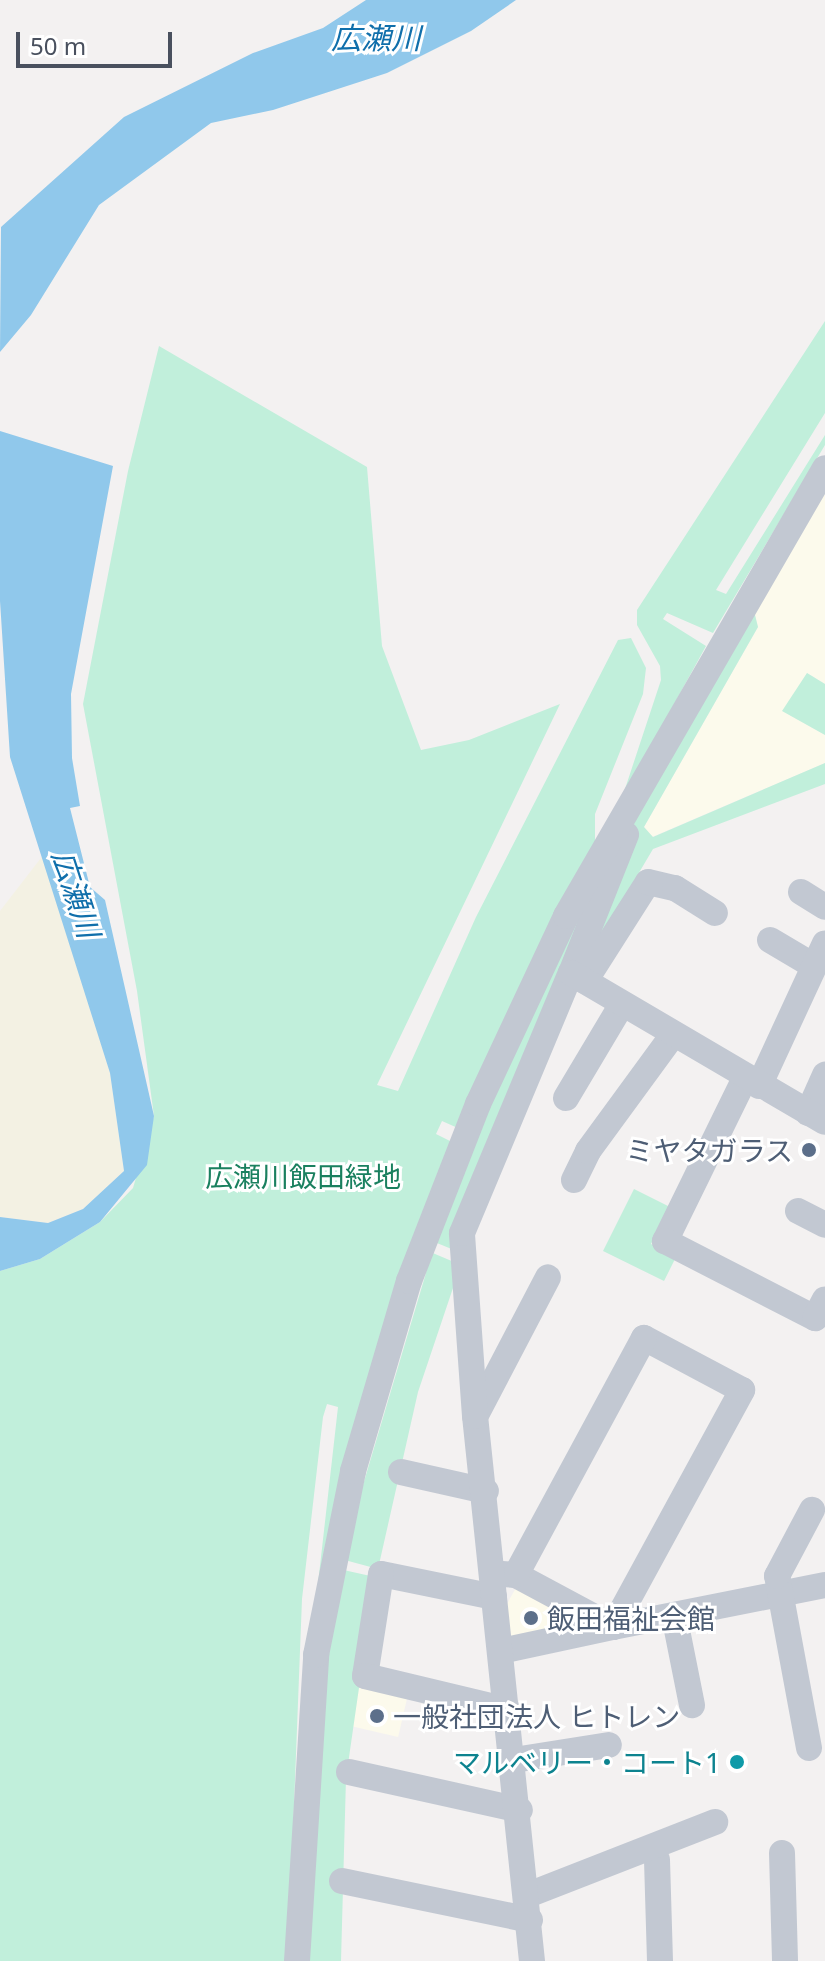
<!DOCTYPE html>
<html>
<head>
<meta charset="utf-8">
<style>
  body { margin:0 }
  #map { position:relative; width:825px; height:1961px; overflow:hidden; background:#f3f1f1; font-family:"Noto Sans","Noto Sans JP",sans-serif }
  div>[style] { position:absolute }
  .commercial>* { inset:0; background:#fcfaec; transform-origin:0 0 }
  .green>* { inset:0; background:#c1efdb }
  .sand>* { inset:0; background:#f3f1e3 }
  .water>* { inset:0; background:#90c8eb }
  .minor>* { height:26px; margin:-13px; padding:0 13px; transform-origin:13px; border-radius:13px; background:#c2c8d2 }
  .dots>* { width:22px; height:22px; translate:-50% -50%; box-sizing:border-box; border:4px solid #fff; border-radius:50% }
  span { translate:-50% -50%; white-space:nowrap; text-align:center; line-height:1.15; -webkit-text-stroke:6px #fff; paint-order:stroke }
  .service-label { font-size:28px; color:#4e5e75 }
  .right { translate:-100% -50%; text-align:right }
  .left { translate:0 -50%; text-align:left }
  .park-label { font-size:28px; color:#1a805f }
  .culture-label { font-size:28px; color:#0d838f }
  .water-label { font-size:30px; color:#106fab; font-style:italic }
  .scale { position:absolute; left:16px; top:32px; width:156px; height:36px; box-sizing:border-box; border:4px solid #49505e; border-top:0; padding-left:10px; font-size:24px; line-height:28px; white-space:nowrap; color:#49505e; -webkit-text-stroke:6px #fff; paint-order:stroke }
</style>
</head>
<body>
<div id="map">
  <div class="commercial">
    <i style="clip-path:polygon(825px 494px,825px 684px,807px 673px,783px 711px,825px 735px,825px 763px,652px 837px,644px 827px,758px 627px,753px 607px)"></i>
    <i style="clip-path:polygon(517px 1586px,590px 1621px,512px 1643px,503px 1611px)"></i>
    <i style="left:360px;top:1680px;width:50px;height:47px;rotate:13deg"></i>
  </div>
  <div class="green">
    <i style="clip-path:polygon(825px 321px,825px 413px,716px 590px,726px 594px,825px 435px,825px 445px,713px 633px,667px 613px,663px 619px,706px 646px,621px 801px,661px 680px,660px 666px,637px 625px,637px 610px)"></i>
    <i style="clip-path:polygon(159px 346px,367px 467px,382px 646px,421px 750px,469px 740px,560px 704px,377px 1085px,398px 1091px,476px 917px,618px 640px,631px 638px,646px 668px,643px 694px,595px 814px,595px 844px,460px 1129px,442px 1121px,436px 1134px,454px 1143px,315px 1610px,338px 1407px,327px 1404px,323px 1417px,302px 1599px,288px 1961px,0 1961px,0 1271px,40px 1259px,100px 1222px,133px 1188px,154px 1116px,137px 991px,83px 704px,128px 471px)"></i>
    <i style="clip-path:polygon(753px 607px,758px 627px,644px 827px,653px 837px,825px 763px,825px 784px,653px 849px,585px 964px,634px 818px)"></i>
    <i style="clip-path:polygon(807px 673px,825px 684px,825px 735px,782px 711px)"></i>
    <i style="clip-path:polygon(615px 839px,454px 1250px,432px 1241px,472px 1137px)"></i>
    <i style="clip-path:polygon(634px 1189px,670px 1207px,651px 1244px,676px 1257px,664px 1281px,603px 1251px)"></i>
    <i style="clip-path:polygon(428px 1251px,454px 1262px,453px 1288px,418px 1392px,378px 1569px,341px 1559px,426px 1273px)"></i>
    <i style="clip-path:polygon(339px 1569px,375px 1577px,346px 1778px,341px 1961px,303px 1961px,311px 1784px)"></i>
  </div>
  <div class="sand">
    <i style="clip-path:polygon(44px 854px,110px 1073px,124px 1171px,83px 1209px,48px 1223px,0 1217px,0 911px)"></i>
  </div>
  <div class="water">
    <i style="clip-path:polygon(366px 0,516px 0,471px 31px,387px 73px,273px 110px,211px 123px,99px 205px,31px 315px,0 352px,1px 227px,124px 117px,253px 53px,323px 28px)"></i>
    <i style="clip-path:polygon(0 431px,113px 466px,71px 694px,72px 758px,80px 806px,70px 808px,90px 887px,105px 900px,154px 1116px,147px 1165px,100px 1222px,40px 1259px,0 1271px,0 1217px,48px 1223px,83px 1209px,124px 1171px,110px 1073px,10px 757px,0 601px)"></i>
  </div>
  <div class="minor">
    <i style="left:801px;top:892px;width:28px;rotate:32deg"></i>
    <i style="left:770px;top:940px;width:51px;rotate:30.6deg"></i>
    <i style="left:571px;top:973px;width:149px;rotate:-68.3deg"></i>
    <i style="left:585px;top:981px;width:117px;rotate:-57.5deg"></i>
    <i style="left:648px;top:882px;width:28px;rotate:13deg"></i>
    <i style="left:675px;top:888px;width:47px;rotate:32deg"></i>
    <i style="left:745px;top:1078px;width:182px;rotate:116.1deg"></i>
    <i style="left:665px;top:1241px;width:169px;rotate:27.2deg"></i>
    <i style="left:815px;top:1318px;width:21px;rotate:-62deg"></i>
    <i style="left:759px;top:1086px;width:157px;rotate:-65.2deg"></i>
    <i style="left:566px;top:1098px;width:109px;rotate:-59.2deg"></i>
    <i style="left:808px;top:1113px;width:42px;rotate:-65.9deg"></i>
    <i style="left:574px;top:1180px;width:32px;rotate:-64deg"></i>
    <i style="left:588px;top:1151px;width:144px;rotate:-53.8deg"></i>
    <i style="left:798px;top:1211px;width:30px;rotate:27deg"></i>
    <i style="left:477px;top:1413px;width:153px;rotate:-62.4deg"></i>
    <i style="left:401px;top:1472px;width:87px;rotate:12.6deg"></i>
    <i style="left:502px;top:1574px;width:14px;rotate:4deg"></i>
    <i style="left:516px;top:1575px;width:110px;rotate:28.2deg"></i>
    <i style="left:613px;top:1627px;width:216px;rotate:-11.2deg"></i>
    <i style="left:494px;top:1597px;width:115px;rotate:-168.5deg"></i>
    <i style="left:381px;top:1574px;width:103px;rotate:98.9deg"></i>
    <i style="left:365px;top:1676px;width:147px;rotate:13.4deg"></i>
    <i style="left:674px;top:1615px;width:92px;rotate:78.7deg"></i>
    <i style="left:501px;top:1651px;width:115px;rotate:-12.1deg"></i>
    <i style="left:613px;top:1627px;width:270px;rotate:-61.4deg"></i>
    <i style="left:742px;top:1390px;width:111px;rotate:-152deg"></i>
    <i style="left:644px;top:1338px;width:269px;rotate:118.4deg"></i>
    <i style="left:809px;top:1748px;width:175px;rotate:-100.5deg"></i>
    <i style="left:777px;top:1576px;width:75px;rotate:-62.1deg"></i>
    <i style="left:514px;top:1760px;width:96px;rotate:-9deg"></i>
    <i style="left:349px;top:1772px;width:175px;rotate:12.5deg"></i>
    <i style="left:782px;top:1853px;width:108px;rotate:88.4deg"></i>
    <i style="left:657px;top:1860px;width:101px;rotate:88.3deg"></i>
    <i style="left:342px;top:1881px;width:192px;rotate:11.7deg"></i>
    <i style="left:528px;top:1895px;width:201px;rotate:-21.3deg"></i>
    <i style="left:297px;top:1961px;width:307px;rotate:-86.4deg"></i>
    <i style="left:316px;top:1655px;width:188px;rotate:-78.6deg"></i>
    <i style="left:353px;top:1471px;width:198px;rotate:-73.6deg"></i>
    <i style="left:409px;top:1281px;width:190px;rotate:-68.7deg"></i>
    <i style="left:478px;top:1104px;width:208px;rotate:-64.9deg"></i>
    <i style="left:566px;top:916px;width:517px;rotate:-59.97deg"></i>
    <i style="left:532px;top:1961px;width:548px;rotate:-95.97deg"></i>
    <i style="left:475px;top:1416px;width:183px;rotate:-94.1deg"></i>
    <i style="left:462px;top:1233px;width:282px;rotate:-67.3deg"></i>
    <i style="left:571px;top:973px;width:294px;rotate:30.4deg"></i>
  </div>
  <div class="dots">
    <i style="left:809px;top:1150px;background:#5c6f8a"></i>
    <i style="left:531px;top:1618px;background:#5c6f8a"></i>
    <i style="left:377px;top:1716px;background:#5c6f8a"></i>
    <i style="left:737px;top:1762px;background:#0f9aa8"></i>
  </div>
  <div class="service-label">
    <span class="right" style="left:793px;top:1150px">ミヤタガラス</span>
    <span class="left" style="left:547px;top:1618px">飯田福祉会館</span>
    <span class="left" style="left:393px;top:1716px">一般社団法人 ヒトレン</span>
  </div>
  <div class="park-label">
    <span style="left:303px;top:1176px">広瀬川飯田緑地</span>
  </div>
  <div class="culture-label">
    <span class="right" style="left:721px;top:1762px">マルベリー・コート1</span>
  </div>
  <div class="water-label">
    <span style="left:376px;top:38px">広瀬川</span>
    <span style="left:76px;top:894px;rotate:72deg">広瀬川</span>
  </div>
  <div class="scale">50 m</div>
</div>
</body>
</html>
